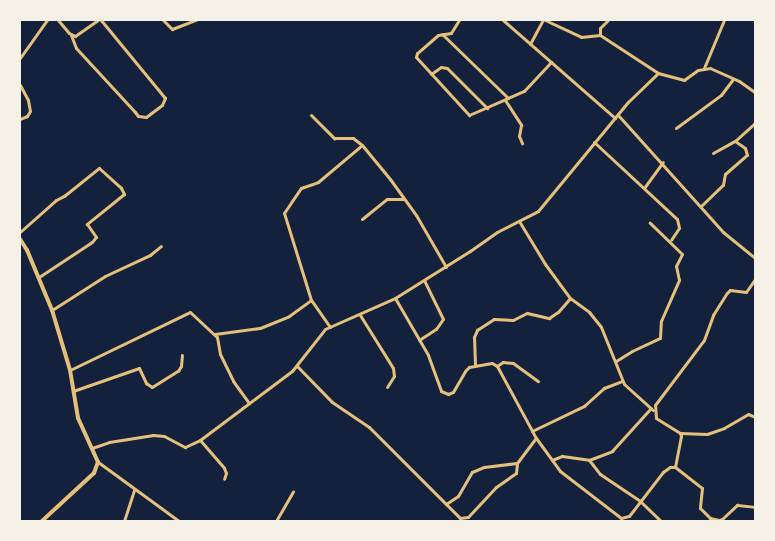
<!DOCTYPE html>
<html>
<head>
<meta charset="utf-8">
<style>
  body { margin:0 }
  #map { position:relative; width:775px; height:541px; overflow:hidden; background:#14213d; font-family:"Alegreya Sans",sans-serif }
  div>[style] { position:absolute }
  .minor>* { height:3px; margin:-1.5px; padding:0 1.5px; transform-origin:1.5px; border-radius:1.5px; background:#e5c07b }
  .tertiary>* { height:4px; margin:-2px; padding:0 2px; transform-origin:2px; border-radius:2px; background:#e5c07b }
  span { translate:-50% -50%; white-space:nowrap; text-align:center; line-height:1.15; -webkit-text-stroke:4px #f6f1e7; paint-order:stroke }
  .frame { position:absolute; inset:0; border:21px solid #f6f1e7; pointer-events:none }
</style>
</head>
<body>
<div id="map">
  <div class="minor">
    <i style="left:58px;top:20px;width:17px;rotate:50deg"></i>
    <i style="left:69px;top:33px;width:7px;rotate:27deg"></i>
    <i style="left:75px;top:36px;width:28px;rotate:-35deg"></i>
    <i style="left:163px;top:20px;width:13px;rotate:45deg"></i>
    <i style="left:172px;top:29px;width:26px;rotate:-21deg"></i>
    <i style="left:459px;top:20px;width:15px;rotate:122deg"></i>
    <i style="left:451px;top:33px;width:13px;rotate:171deg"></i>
    <i style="left:438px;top:35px;width:28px;rotate:139deg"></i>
    <i style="left:417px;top:53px;width:4px;rotate:104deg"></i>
    <i style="left:416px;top:57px;width:79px;rotate:47.6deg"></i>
    <i style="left:469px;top:115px;width:60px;rotate:-23.6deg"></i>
    <i style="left:524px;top:91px;width:40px;rotate:-47deg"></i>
    <i style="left:503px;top:20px;width:149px;rotate:41.2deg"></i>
    <i style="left:545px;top:20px;width:40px;rotate:25deg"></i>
    <i style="left:581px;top:37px;width:19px;rotate:-6deg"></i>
    <i style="left:608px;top:20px;width:11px;rotate:135deg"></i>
    <i style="left:600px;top:28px;width:7px;rotate:90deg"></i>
    <i style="left:600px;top:35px;width:69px;rotate:33.2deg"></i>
    <i style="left:442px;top:34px;width:92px;rotate:44.1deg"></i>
    <i style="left:71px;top:35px;width:14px;rotate:69deg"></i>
    <i style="left:76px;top:48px;width:87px;rotate:47.3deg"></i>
    <i style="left:135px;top:112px;width:5px;rotate:53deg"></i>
    <i style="left:138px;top:116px;width:8px;rotate:7deg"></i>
    <i style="left:146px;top:117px;width:20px;rotate:-37deg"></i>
    <i style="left:162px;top:105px;width:8px;rotate:-67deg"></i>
    <i style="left:165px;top:98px;width:101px;rotate:-129.4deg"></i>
    <i style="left:530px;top:44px;width:27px;rotate:-62deg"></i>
    <i style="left:20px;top:58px;width:47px;rotate:-54.6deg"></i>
    <i style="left:704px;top:68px;width:52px;rotate:-67.4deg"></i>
    <i style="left:431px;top:74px;width:12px;rotate:-35deg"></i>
    <i style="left:441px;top:67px;width:6px;rotate:9deg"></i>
    <i style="left:447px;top:68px;width:57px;rotate:45deg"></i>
    <i style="left:20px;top:85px;width:17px;rotate:62deg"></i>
    <i style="left:28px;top:100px;width:11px;rotate:80deg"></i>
    <i style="left:30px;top:111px;width:6px;rotate:121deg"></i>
    <i style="left:27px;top:116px;width:8px;rotate:157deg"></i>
    <i style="left:505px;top:100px;width:30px;rotate:57deg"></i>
    <i style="left:521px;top:125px;width:11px;rotate:100deg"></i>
    <i style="left:519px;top:136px;width:8px;rotate:67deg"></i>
    <i style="left:311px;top:115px;width:33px;rotate:45deg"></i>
    <i style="left:334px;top:138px;width:19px"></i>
    <i style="left:353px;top:138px;width:11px;rotate:38deg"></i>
    <i style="left:362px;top:145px;width:44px;rotate:50.5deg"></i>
    <i style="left:390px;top:179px;width:44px;rotate:54.2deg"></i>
    <i style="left:416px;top:215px;width:60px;rotate:60deg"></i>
    <i style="left:618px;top:115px;width:157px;rotate:48.1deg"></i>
    <i style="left:723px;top:232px;width:41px;rotate:39.1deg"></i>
    <i style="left:676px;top:128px;width:56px;rotate:-36.3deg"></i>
    <i style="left:721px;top:95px;width:20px;rotate:-53deg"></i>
    <i style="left:594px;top:142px;width:113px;rotate:42.9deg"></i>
    <i style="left:677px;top:219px;width:9px;rotate:77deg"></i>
    <i style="left:679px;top:228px;width:14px;rotate:124deg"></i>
    <i style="left:713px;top:153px;width:25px;rotate:-29deg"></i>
    <i style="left:735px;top:141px;width:27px;rotate:-42deg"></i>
    <i style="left:644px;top:188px;width:32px;rotate:-54deg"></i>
    <i style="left:701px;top:206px;width:30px;rotate:-44deg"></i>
    <i style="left:723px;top:185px;width:11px;rotate:-80deg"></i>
    <i style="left:725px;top:174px;width:29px;rotate:-41deg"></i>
    <i style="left:747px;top:155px;width:7px;rotate:-106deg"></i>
    <i style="left:745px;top:148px;width:12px;rotate:-145deg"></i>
    <i style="left:362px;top:219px;width:32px;rotate:-39deg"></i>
    <i style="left:387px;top:199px;width:17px"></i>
    <i style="left:519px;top:221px;width:50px;rotate:58.8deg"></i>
    <i style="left:545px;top:264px;width:42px;rotate:53.7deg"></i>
    <i style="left:570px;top:298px;width:24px;rotate:36deg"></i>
    <i style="left:589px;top:312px;width:19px;rotate:51deg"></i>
    <i style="left:601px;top:327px;width:61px;rotate:68deg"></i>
    <i style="left:624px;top:384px;width:39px;rotate:42deg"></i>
    <i style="left:20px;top:232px;width:48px;rotate:-41.6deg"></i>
    <i style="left:56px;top:200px;width:9px;rotate:-27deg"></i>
    <i style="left:64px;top:196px;width:45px;rotate:-38.7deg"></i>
    <i style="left:99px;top:168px;width:30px;rotate:42deg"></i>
    <i style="left:121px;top:188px;width:7px;rotate:63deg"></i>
    <i style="left:124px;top:194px;width:48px;rotate:141deg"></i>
    <i style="left:87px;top:224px;width:16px;rotate:55deg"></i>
    <i style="left:96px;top:237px;width:6px;rotate:129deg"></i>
    <i style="left:92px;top:242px;width:64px;rotate:146.6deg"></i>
    <i style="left:395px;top:298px;width:66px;rotate:59.9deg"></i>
    <i style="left:428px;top:355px;width:38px;rotate:70deg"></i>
    <i style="left:441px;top:391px;width:8px;rotate:23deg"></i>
    <i style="left:448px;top:394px;width:5px;rotate:-22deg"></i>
    <i style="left:453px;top:392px;width:24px;rotate:-60deg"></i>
    <i style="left:465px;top:371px;width:6px;rotate:-45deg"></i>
    <i style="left:469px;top:367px;width:23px;rotate:-10deg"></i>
    <i style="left:492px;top:363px;width:6px;rotate:31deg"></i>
    <i style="left:497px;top:366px;width:82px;rotate:61.6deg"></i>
    <i style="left:536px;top:438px;width:41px;rotate:54deg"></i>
    <i style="left:560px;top:471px;width:77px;rotate:37.6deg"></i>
    <i style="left:621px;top:518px;width:8px;rotate:-14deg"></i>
    <i style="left:629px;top:516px;width:56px;rotate:-52.3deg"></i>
    <i style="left:663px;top:472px;width:9px;rotate:-36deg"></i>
    <i style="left:670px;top:467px;width:5px"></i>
    <i style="left:675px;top:467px;width:34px;rotate:38deg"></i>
    <i style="left:702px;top:488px;width:20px;rotate:96deg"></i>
    <i style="left:700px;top:508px;width:14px;rotate:45deg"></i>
    <i style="left:710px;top:518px;width:9px;rotate:13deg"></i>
    <i style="left:719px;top:520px;width:3px;rotate:-18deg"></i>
    <i style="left:722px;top:519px;width:21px;rotate:-43deg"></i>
    <i style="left:737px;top:505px;width:18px;rotate:6deg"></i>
    <i style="left:52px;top:310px;width:63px;rotate:-32.7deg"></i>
    <i style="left:105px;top:276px;width:50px;rotate:-25deg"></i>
    <i style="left:150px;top:255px;width:14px;rotate:-39deg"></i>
    <i style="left:360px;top:315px;width:62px;rotate:58.1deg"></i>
    <i style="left:393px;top:368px;width:8px;rotate:83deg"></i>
    <i style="left:394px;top:376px;width:13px;rotate:122deg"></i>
    <i style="left:330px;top:327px;width:33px;rotate:-125deg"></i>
    <i style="left:311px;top:300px;width:91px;rotate:-107.2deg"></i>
    <i style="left:284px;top:213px;width:30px;rotate:-56deg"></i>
    <i style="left:301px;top:188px;width:18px;rotate:-19deg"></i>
    <i style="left:318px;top:182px;width:57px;rotate:-40.1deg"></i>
    <i style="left:215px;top:334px;width:45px;rotate:-7.6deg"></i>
    <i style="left:260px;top:328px;width:31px;rotate:-22deg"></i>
    <i style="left:289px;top:316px;width:27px;rotate:-36deg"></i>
    <i style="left:419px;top:340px;width:20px;rotate:-33deg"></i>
    <i style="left:436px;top:329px;width:12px;rotate:-55deg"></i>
    <i style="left:443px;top:319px;width:43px;rotate:-116deg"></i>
    <i style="left:616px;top:361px;width:19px;rotate:-32deg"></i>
    <i style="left:632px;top:351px;width:31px;rotate:-25deg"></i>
    <i style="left:660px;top:338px;width:17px;rotate:-87deg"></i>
    <i style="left:661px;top:321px;width:45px;rotate:-66.3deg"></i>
    <i style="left:679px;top:280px;width:14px;rotate:-102deg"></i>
    <i style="left:676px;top:266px;width:13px;rotate:-63deg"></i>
    <i style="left:682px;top:254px;width:45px;rotate:-135.9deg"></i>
    <i style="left:475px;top:364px;width:27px;rotate:-92deg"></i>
    <i style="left:474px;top:337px;width:8px;rotate:-67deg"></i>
    <i style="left:477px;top:330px;width:20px;rotate:-33deg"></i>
    <i style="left:494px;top:319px;width:19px;rotate:3deg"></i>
    <i style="left:513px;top:320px;width:16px;rotate:-27deg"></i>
    <i style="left:527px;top:313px;width:23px;rotate:13deg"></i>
    <i style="left:549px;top:318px;width:11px;rotate:-34deg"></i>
    <i style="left:558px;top:312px;width:18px;rotate:-49deg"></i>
    <i style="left:297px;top:366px;width:50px;rotate:45.8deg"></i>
    <i style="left:332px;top:402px;width:45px;rotate:34deg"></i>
    <i style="left:369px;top:427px;width:109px;rotate:45deg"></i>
    <i style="left:446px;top:504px;width:14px;rotate:-34deg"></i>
    <i style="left:458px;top:496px;width:28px;rotate:-60deg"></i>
    <i style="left:472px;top:472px;width:13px;rotate:-23deg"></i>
    <i style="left:484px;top:467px;width:33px;rotate:-7deg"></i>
    <i style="left:517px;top:463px;width:31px;rotate:-53deg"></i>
    <i style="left:497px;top:366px;width:7px;rotate:-34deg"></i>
    <i style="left:503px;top:362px;width:10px;rotate:6deg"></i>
    <i style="left:513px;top:363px;width:31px;rotate:36deg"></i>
    <i style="left:70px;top:370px;width:133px;rotate:-25.8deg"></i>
    <i style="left:190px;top:312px;width:37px;rotate:43deg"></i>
    <i style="left:217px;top:337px;width:17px;rotate:80deg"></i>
    <i style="left:220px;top:354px;width:30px;rotate:64deg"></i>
    <i style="left:233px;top:381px;width:27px;rotate:54deg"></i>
    <i style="left:73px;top:391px;width:70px;rotate:-19.2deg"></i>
    <i style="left:139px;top:368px;width:17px;rotate:65deg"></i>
    <i style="left:146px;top:383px;width:7px;rotate:34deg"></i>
    <i style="left:152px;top:387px;width:31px;rotate:-32deg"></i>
    <i style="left:178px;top:371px;width:6px;rotate:-59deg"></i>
    <i style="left:181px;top:366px;width:11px;rotate:-85deg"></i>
    <i style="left:532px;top:431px;width:58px;rotate:-25.7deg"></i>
    <i style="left:584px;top:406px;width:27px;rotate:-42deg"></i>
    <i style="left:604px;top:388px;width:19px;rotate:-21deg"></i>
    <i style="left:680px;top:433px;width:27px;rotate:2deg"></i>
    <i style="left:707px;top:434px;width:18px;rotate:-19deg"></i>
    <i style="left:724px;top:428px;width:28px;rotate:-30deg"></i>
    <i style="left:748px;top:414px;width:8px;rotate:23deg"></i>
    <i style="left:200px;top:440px;width:37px;rotate:49deg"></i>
    <i style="left:224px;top:468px;width:5px;rotate:68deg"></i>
    <i style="left:226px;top:473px;width:6px;rotate:108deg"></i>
    <i style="left:92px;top:448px;width:18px;rotate:-19deg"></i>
    <i style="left:109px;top:442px;width:45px;rotate:-9deg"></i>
    <i style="left:153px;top:435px;width:11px;rotate:5deg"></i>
    <i style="left:164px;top:436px;width:24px;rotate:28deg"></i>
    <i style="left:185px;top:447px;width:17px;rotate:-25deg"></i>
    <i style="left:200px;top:440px;width:115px;rotate:-36.9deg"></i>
    <i style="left:292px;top:371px;width:53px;rotate:-51.8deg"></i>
    <i style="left:325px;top:329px;width:77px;rotate:-23.9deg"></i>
    <i style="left:395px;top:298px;width:89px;rotate:-32.1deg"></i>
    <i style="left:470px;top:251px;width:33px;rotate:-35deg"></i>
    <i style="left:497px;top:232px;width:46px;rotate:-27.1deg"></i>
    <i style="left:538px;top:211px;width:141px;rotate:-50.5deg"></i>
    <i style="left:628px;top:102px;width:42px;rotate:-44deg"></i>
    <i style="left:658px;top:73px;width:27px;rotate:15deg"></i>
    <i style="left:684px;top:80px;width:17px;rotate:-36deg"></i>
    <i style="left:698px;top:70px;width:12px;rotate:-9deg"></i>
    <i style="left:710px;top:68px;width:32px;rotate:24deg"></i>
    <i style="left:739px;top:81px;width:19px;rotate:35deg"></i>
    <i style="left:552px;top:460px;width:11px;rotate:-22deg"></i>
    <i style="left:562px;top:456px;width:27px;rotate:8deg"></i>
    <i style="left:589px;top:460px;width:25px;rotate:-21deg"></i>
    <i style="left:612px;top:451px;width:58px;rotate:-47.8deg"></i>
    <i style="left:589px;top:460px;width:18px;rotate:52deg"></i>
    <i style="left:600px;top:474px;width:48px;rotate:34deg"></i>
    <i style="left:640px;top:501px;width:29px;rotate:44deg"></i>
    <i style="left:98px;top:462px;width:100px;rotate:36.1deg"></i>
    <i style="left:675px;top:467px;width:32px;rotate:-79deg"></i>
    <i style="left:681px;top:436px;width:3px;rotate:-108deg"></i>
    <i style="left:680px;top:433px;width:28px;rotate:-148deg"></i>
    <i style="left:656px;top:418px;width:13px;rotate:-94deg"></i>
    <i style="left:655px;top:405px;width:81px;rotate:-53deg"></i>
    <i style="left:704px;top:340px;width:27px;rotate:-70deg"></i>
    <i style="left:713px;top:315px;width:26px;rotate:-58deg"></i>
    <i style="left:727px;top:293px;width:4px;rotate:-45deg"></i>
    <i style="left:730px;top:290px;width:16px;rotate:7deg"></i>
    <i style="left:746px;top:292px;width:16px;rotate:-55deg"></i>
    <i style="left:446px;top:504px;width:20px;rotate:45deg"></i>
    <i style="left:460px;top:518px;width:8px;rotate:-7deg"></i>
    <i style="left:468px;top:517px;width:41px;rotate:-47deg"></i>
    <i style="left:496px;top:487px;width:24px;rotate:-35deg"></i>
    <i style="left:516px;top:473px;width:10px;rotate:-84deg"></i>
    <i style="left:124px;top:521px;width:33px;rotate:-72deg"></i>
    <i style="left:276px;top:521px;width:34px;rotate:-60deg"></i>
  </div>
  <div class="tertiary">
    <i style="left:20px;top:239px;width:13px;rotate:58deg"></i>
    <i style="left:27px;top:250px;width:65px;rotate:67.4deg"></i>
    <i style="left:52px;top:310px;width:63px;rotate:73.3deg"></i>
    <i style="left:70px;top:370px;width:49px;rotate:80.5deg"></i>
    <i style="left:78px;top:418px;width:48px;rotate:65.6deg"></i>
    <i style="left:98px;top:462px;width:12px;rotate:110deg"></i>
    <i style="left:94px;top:473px;width:71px;rotate:137.3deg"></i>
  </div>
  <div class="frame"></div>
</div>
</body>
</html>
